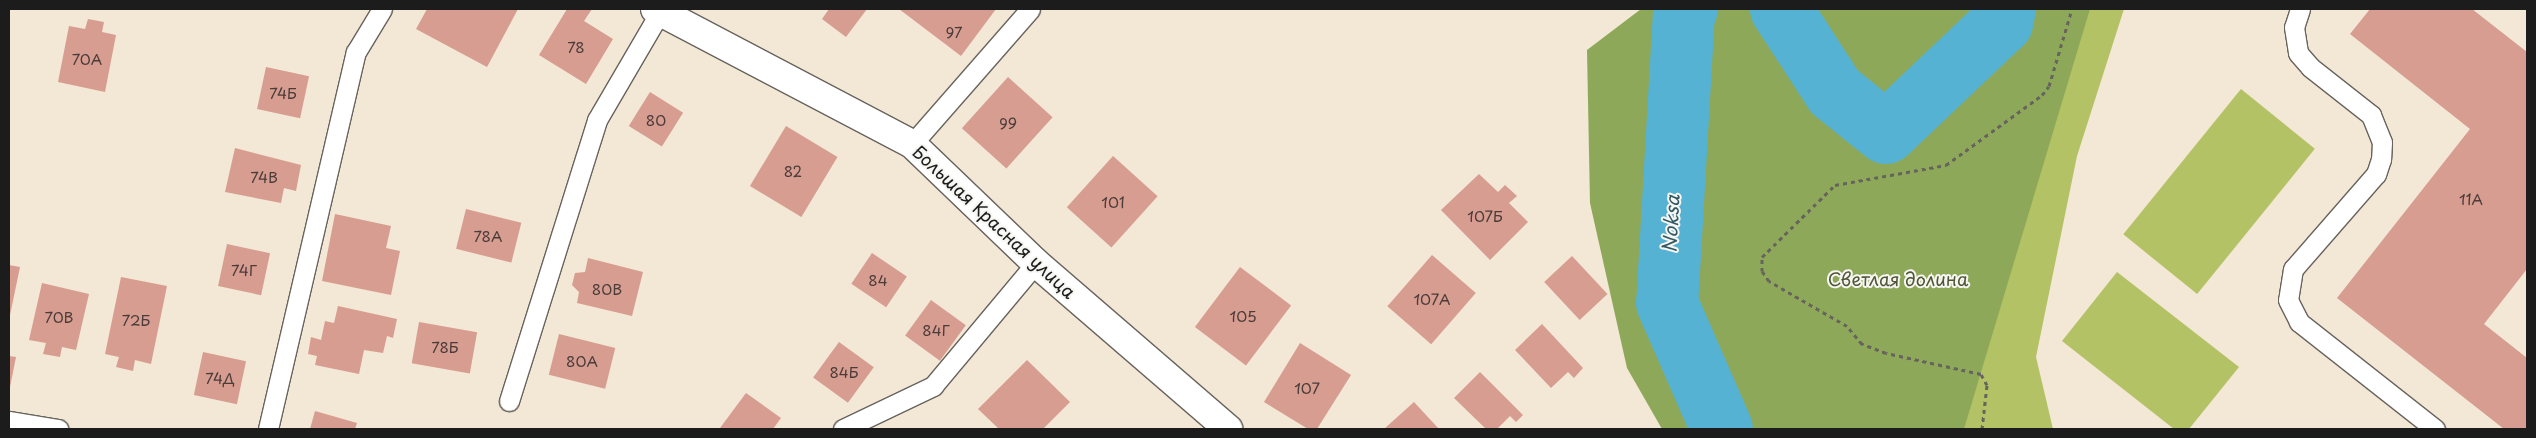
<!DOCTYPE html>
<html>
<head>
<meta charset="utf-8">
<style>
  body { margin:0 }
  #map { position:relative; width:2536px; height:438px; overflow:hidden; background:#f3e7d5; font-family:"Playpen Sans",sans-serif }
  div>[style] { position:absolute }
  .green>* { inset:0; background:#b3c264; transform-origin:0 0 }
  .forest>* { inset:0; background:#8ea85a }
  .river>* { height:62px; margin:-31px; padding:0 31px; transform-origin:31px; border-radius:31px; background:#55b2d3 }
  .building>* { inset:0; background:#d79d91; transform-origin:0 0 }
  .path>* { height:3px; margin-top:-1.5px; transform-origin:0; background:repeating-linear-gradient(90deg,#67635d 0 4px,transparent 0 8px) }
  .roads { filter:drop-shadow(1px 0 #67635d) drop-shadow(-1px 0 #67635d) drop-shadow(0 1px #67635d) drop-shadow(0 -1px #67635d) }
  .lane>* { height:19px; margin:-9.5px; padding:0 9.5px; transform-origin:9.5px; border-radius:9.5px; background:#fff }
  .street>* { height:28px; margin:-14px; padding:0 14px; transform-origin:14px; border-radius:14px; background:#fff }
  span { translate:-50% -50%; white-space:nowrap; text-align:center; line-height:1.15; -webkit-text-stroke:4px #f6f6f2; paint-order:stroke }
  .number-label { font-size:15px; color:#4b3c39 }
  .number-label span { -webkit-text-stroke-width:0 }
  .street-label { font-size:18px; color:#1c1c1c }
  .park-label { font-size:18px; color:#515635 }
  .water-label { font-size:19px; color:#335865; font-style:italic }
  .frame { position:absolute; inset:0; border:10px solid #1c1c1c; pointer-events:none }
</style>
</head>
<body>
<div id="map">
  <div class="green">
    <i style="clip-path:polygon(1919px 9px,2124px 9px,2077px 156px,2036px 357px,2053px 429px,1766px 429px)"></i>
    <i style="left:2241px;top:89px;width:95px;height:187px;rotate:39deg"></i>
    <i style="clip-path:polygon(2117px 272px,2239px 367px,2189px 429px,2174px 429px,2062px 341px)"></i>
  </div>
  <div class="forest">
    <i style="clip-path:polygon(1641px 9px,2090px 9px,1964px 429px,1662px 429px,1627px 368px,1590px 203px,1587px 50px)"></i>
  </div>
  <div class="river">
    <i style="left:1687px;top:9px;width:4px;rotate:135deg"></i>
    <i style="left:1684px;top:12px;width:291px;rotate:93.3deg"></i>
    <i style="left:1667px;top:303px;width:137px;rotate:66.4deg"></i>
    <i style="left:1781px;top:9px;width:99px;rotate:57deg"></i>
    <i style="left:1835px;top:92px;width:65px;rotate:38.8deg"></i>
    <i style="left:1886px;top:133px;width:160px;rotate:-43.5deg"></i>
    <i style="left:2002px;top:23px;width:14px;rotate:-78deg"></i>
  </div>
  <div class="building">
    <i style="clip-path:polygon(427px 9px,518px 9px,487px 67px,416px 29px)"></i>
    <i style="clip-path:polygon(567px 9px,592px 9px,584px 21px,613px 39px,586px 84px,539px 55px)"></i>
    <i style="clip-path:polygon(829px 9px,867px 9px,846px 37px,822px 19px)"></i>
    <i style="clip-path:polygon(899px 9px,996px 9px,961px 56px)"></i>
    <i style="clip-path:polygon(2370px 9px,2472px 9px,2527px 52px,2527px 269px,2484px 324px,2527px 358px,2527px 429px,2504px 429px,2337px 298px,2470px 129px,2350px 34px)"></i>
    <i style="clip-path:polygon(88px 19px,104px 22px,102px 32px,116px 35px,105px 92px,58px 82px,69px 26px,85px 29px)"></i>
    <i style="left:266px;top:67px;width:44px;height:43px;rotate:12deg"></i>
    <i style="left:1008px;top:77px;width:60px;height:69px;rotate:42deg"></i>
    <i style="left:650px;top:92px;width:39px;height:40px;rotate:32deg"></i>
    <i style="left:786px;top:126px;width:60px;height:70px;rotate:31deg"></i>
    <i style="clip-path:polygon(235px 148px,301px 165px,296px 191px,284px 188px,281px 203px,225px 192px)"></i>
    <i style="left:1113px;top:156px;width:60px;height:69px;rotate:42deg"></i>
    <i style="clip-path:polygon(1479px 174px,1498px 192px,1505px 185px,1517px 196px,1509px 203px,1528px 222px,1490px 260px,1441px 210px)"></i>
    <i style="left:466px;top:209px;width:57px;height:41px;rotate:14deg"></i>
    <i style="clip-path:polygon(335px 214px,391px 226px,386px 248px,400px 251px,391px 295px,322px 281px)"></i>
    <i style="left:227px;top:244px;width:44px;height:43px;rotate:12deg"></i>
    <i style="left:872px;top:253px;width:42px;height:37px;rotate:34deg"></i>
    <i style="left:1432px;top:255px;width:58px;height:68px;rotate:41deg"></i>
    <i style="left:1572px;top:256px;width:52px;height:38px;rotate:47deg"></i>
    <i style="clip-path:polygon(588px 258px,643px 272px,632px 316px,577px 303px,579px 292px,572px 285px,575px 273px,585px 272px)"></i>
    <i style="clip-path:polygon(9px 265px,20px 267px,10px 315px,9px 315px)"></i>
    <i style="left:1240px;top:267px;width:64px;height:75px;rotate:37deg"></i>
    <i style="clip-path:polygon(121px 277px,167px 286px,151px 364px,135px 360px,133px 371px,116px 367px,119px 357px,105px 354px)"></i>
    <i style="clip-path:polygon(42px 283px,89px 294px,76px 350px,62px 347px,60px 357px,43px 354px,46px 343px,29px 340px)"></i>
    <i style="left:931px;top:300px;width:43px;height:44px;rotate:36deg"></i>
    <i style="clip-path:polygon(338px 306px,397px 319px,393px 338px,387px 336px,383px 353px,364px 350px,359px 374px,315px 365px,317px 356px,308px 354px,311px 337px,321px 340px,325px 321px,334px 323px)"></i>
    <i style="left:419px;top:322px;width:59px;height:42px;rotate:10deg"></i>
    <i style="clip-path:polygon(1542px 324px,1583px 368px,1574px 378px,1568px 372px,1551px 388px,1515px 350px)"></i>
    <i style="left:559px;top:334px;width:58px;height:42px;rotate:14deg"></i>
    <i style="left:839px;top:342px;width:43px;height:44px;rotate:36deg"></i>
    <i style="clip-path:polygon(1300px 343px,1351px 375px,1317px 429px,1308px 429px,1264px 402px)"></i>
    <i style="left:203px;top:352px;width:44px;height:44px;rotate:12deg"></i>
    <i style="clip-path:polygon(9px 356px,16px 357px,10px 387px,9px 387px)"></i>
    <i style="clip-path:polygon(1027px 360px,1070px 402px,1043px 429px,999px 429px,978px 409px)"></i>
    <i style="clip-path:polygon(1480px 372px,1523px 415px,1516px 422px,1510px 416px,1497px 429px,1486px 429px,1454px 398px)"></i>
    <i style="clip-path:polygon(746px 393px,781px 418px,773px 429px,720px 428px)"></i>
    <i style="clip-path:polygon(1414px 402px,1439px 429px,1384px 429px)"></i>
    <i style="clip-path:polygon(315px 411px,357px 423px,355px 429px,310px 429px)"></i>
  </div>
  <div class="path">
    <i style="left:1982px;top:429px;width:44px;rotate:-83.5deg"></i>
    <i style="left:1987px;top:385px;width:13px;rotate:-119deg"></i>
    <i style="left:1981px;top:374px;width:97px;rotate:-167.5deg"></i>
    <i style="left:1886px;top:353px;width:26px;rotate:-159deg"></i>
    <i style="left:1862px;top:344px;width:23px;rotate:-130deg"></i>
    <i style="left:1847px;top:326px;width:90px;rotate:-150deg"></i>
    <i style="left:1769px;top:281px;width:12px;rotate:-125deg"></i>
    <i style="left:1762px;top:271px;width:14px;rotate:-90deg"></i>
    <i style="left:1762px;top:257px;width:103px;rotate:-44.6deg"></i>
    <i style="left:1835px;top:185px;width:113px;rotate:-10.2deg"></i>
    <i style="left:1946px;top:165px;width:119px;rotate:-36.1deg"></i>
    <i style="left:2042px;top:95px;width:11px;rotate:-52deg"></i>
    <i style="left:2049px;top:86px;width:80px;rotate:-73.4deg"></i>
  </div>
  <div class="roads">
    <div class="lane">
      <i style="left:2300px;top:9px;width:19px;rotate:108deg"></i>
      <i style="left:2294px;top:27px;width:26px;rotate:81deg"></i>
      <i style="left:2298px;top:53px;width:18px;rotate:49deg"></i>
      <i style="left:2310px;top:67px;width:78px;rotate:38.2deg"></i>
      <i style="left:2371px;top:115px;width:29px;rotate:68deg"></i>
      <i style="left:2382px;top:142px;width:17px;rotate:93deg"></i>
      <i style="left:2381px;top:159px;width:16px;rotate:108deg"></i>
      <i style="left:2376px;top:174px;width:126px;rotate:131.1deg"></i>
      <i style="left:2293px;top:269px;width:31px;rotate:99deg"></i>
      <i style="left:2288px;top:300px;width:25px;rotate:63deg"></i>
      <i style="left:2299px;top:322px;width:173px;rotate:38.2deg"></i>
      <i style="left:912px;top:144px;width:179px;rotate:-48.8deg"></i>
      <i style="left:509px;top:401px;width:294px;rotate:-72.6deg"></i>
      <i style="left:597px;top:120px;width:125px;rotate:-59.7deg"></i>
      <i style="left:9px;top:421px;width:50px;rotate:9.3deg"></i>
      <i style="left:268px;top:429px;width:387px;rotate:-76.9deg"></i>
      <i style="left:356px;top:52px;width:50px;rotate:-58.8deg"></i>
      <i style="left:843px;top:429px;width:100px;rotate:-25.5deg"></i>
      <i style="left:933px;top:386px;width:160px;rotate:-50.1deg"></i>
    </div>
    <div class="street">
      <i style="left:655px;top:9px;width:290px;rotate:27.7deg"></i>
      <i style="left:912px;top:144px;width:172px;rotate:43.8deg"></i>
      <i style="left:1036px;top:263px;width:254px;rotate:40.8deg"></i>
    </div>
  </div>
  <div class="number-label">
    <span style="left:954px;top:32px">97</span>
    <span style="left:576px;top:47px">78</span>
    <span style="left:87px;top:59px">70А</span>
    <span style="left:283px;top:93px">74Б</span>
    <span style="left:656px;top:120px">80</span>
    <span style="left:1008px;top:123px">99</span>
    <span style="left:793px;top:171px">82</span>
    <span style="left:264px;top:177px">74В</span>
    <span style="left:2471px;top:199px">11А</span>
    <span style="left:1113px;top:202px">101</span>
    <span style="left:1485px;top:216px">107Б</span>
    <span style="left:488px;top:236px">78А</span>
    <span style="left:244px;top:270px">74Г</span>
    <span style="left:878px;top:280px">84</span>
    <span style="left:607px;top:289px">80В</span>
    <span style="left:1432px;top:299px">107А</span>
    <span style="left:1243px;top:316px">105</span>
    <span style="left:59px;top:317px">70В</span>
    <span style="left:136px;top:320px">72Б</span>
    <span style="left:936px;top:330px">84Г</span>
    <span style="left:445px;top:347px">78Б</span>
    <span style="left:582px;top:361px">80А</span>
    <span style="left:844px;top:372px">84Б</span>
    <span style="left:220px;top:378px">74Д</span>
    <span style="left:1307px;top:388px">107</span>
  </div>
  <div class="street-label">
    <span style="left:994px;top:222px;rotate:43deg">Большая Красная улица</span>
  </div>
  <div class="park-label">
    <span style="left:1898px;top:279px">Светлая долина</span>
  </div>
  <div class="water-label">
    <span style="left:1671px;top:224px;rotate:-87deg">Noksa</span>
  </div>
  <div class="frame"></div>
</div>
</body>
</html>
